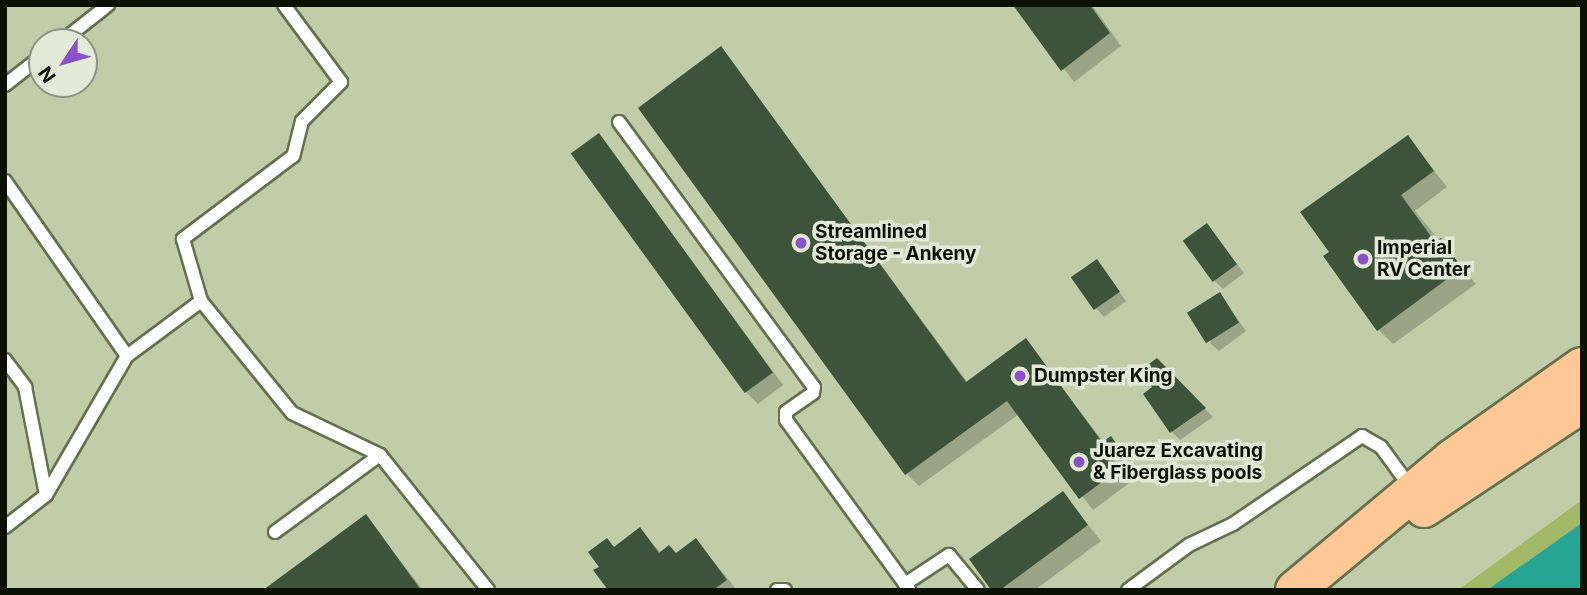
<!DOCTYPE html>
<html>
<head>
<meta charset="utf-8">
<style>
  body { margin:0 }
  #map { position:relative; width:1587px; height:595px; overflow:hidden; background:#c1cda9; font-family:Inter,sans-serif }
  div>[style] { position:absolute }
  .green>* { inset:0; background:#a2b968 }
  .water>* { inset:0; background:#26a494 }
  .shadow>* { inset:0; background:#0003 }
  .building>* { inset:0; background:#3d543b; transform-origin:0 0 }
  .roads { filter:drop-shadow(2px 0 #65704f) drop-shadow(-2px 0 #65704f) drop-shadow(0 2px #65704f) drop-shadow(0 -2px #65704f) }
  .service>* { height:12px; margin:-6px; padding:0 6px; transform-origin:6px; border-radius:6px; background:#fff }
  .primary>* { height:38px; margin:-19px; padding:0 19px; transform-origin:19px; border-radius:19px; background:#fdc895 }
  .dots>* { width:19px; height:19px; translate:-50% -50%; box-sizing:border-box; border:4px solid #e4ead8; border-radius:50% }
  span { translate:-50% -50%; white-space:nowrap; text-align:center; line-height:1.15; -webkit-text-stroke:7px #e4ead8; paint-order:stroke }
  .poi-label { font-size:19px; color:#0d1105; font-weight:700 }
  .left { translate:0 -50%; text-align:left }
  .frame { position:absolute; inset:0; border:7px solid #0d1105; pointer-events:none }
  .north { position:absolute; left:28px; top:28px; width:70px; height:70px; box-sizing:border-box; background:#e4ead8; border:2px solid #8e9384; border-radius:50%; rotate:234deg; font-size:19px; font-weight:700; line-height:28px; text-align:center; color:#0d1105 }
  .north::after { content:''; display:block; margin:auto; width:24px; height:32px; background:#8a52ca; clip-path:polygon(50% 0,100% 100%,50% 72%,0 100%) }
</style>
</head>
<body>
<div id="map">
  <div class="green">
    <i style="clip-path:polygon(1582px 500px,1582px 590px,1458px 590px)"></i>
  </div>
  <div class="water">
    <i style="clip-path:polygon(1582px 523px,1582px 590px,1487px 590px)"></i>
  </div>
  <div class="shadow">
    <i style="clip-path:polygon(1016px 5px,1092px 5px,1121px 46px,1074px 82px)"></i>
    <i style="clip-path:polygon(721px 48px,968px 383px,1026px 340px,1104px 443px,1111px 438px,1124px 451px,1135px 466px,1125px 473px,1132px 481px,1093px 510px,1019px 414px,919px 486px,907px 474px)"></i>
    <i style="clip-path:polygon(599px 135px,783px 385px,758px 404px,746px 392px)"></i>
    <i style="clip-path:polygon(1408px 137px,1447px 187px,1415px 211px,1476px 284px,1393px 344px,1378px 329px,1331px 253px)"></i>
    <i style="clip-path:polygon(1207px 226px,1244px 273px,1223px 289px,1215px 281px)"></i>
    <i style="clip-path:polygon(1097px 261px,1126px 301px,1104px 317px,1096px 308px)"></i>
    <i style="clip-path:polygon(1220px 295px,1246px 331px,1219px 351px,1210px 343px)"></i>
    <i style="clip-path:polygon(1157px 360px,1213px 417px,1180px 440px,1172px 432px,1155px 388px)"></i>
    <i style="clip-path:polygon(1063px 493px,1101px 541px,1035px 590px,993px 590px)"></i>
    <i style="clip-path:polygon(365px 516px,423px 590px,273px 590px)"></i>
    <i style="clip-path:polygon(640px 530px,661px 553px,676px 555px,696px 540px,737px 590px,610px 590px,601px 567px,607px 540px,615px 548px)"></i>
  </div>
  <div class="building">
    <i style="clip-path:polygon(1013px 5px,1090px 5px,1110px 33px,1061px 71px)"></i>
    <i style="clip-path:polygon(721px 46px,966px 382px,1026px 338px,1102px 442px,1111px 436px,1123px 453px,1114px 460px,1121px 468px,1079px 499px,1007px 401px,905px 475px,638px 108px)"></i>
    <i style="left:599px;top:133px;width:296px;height:35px;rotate:54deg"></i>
    <i style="clip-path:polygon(1408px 135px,1434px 171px,1401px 195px,1435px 242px,1441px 238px,1462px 268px,1377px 331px,1323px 256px,1329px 252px,1300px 212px)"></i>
    <i style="left:1207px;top:223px;width:51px;height:30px;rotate:54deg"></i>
    <i style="left:1097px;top:259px;width:40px;height:32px;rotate:55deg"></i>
    <i style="left:1220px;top:292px;width:36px;height:39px;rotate:58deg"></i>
    <i style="clip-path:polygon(1157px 358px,1206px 408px,1170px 433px,1143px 394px,1152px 387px,1141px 370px)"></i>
    <i style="clip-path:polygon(1063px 491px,1088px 525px,1000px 590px,991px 590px,969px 559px)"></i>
    <i style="clip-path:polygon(366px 514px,421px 590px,263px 590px)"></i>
    <i style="clip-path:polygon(640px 527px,659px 553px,669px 545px,676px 553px,696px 538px,727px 580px,713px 590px,608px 590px,593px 570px,599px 567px,588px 552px,607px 538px,614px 547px)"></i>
  </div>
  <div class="roads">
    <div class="service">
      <i style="left:284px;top:5px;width:96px;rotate:53.5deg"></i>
      <i style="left:341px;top:82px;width:55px;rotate:135deg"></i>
      <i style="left:302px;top:121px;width:36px;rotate:104deg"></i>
      <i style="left:293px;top:156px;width:138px;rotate:143deg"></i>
      <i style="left:183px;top:239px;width:65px;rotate:73.8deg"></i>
      <i style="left:201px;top:301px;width:144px;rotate:50.9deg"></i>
      <i style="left:292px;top:413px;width:98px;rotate:25.5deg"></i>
      <i style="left:61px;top:42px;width:60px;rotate:-38.2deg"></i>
      <i style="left:5px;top:85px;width:47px;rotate:-38.1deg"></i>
      <i style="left:619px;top:122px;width:329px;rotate:53.7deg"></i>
      <i style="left:814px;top:387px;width:6px;rotate:99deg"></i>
      <i style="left:813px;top:393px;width:33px;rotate:145deg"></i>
      <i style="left:786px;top:412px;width:8px;rotate:90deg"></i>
      <i style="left:786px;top:420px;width:203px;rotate:54deg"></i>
      <i style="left:5px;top:181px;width:213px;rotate:55.1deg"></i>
      <i style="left:127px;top:356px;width:92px;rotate:-36.6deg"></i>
      <i style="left:5px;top:360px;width:34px;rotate:53deg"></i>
      <i style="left:25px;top:387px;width:110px;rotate:79deg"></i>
      <i style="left:5px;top:527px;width:52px;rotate:-38deg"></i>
      <i style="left:46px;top:495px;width:161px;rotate:-59.8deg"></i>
      <i style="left:275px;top:532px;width:130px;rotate:-36.3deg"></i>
      <i style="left:380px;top:455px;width:173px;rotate:51.3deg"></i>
      <i style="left:909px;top:589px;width:6px;rotate:-129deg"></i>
      <i style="left:905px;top:584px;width:53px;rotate:-33.4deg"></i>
      <i style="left:949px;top:555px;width:45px;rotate:50.4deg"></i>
      <i style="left:777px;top:590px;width:8px"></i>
      <i style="left:1128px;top:590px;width:76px;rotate:-36.4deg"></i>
      <i style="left:1189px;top:545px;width:49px;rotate:-25.5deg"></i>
      <i style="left:1233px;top:524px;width:156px;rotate:-34.3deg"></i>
      <i style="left:1362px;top:436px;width:22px;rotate:30deg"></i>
      <i style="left:1381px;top:447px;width:51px;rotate:53.8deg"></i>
    </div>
    <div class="primary">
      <i style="left:1424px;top:508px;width:190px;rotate:-33.6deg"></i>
      <i style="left:1295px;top:590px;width:204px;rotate:-39.8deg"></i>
      <i style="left:1452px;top:459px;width:159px;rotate:-35.3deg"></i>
    </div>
  </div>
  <div class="dots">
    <i style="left:801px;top:243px;background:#8a52ca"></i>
    <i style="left:1363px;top:259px;background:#8a52ca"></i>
    <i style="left:1020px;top:376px;background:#8a52ca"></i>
    <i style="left:1079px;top:462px;background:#8a52ca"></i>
  </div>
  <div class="poi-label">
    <span class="left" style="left:815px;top:243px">Streamlined<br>Storage - Ankeny</span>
    <span class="left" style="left:1377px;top:259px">Imperial<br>RV Center</span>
    <span class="left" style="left:1034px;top:376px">Dumpster King</span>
    <span class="left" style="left:1093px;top:462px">Juarez Excavating<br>&amp; Fiberglass pools</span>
  </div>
  <div class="frame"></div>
  <div class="north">N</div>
</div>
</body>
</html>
